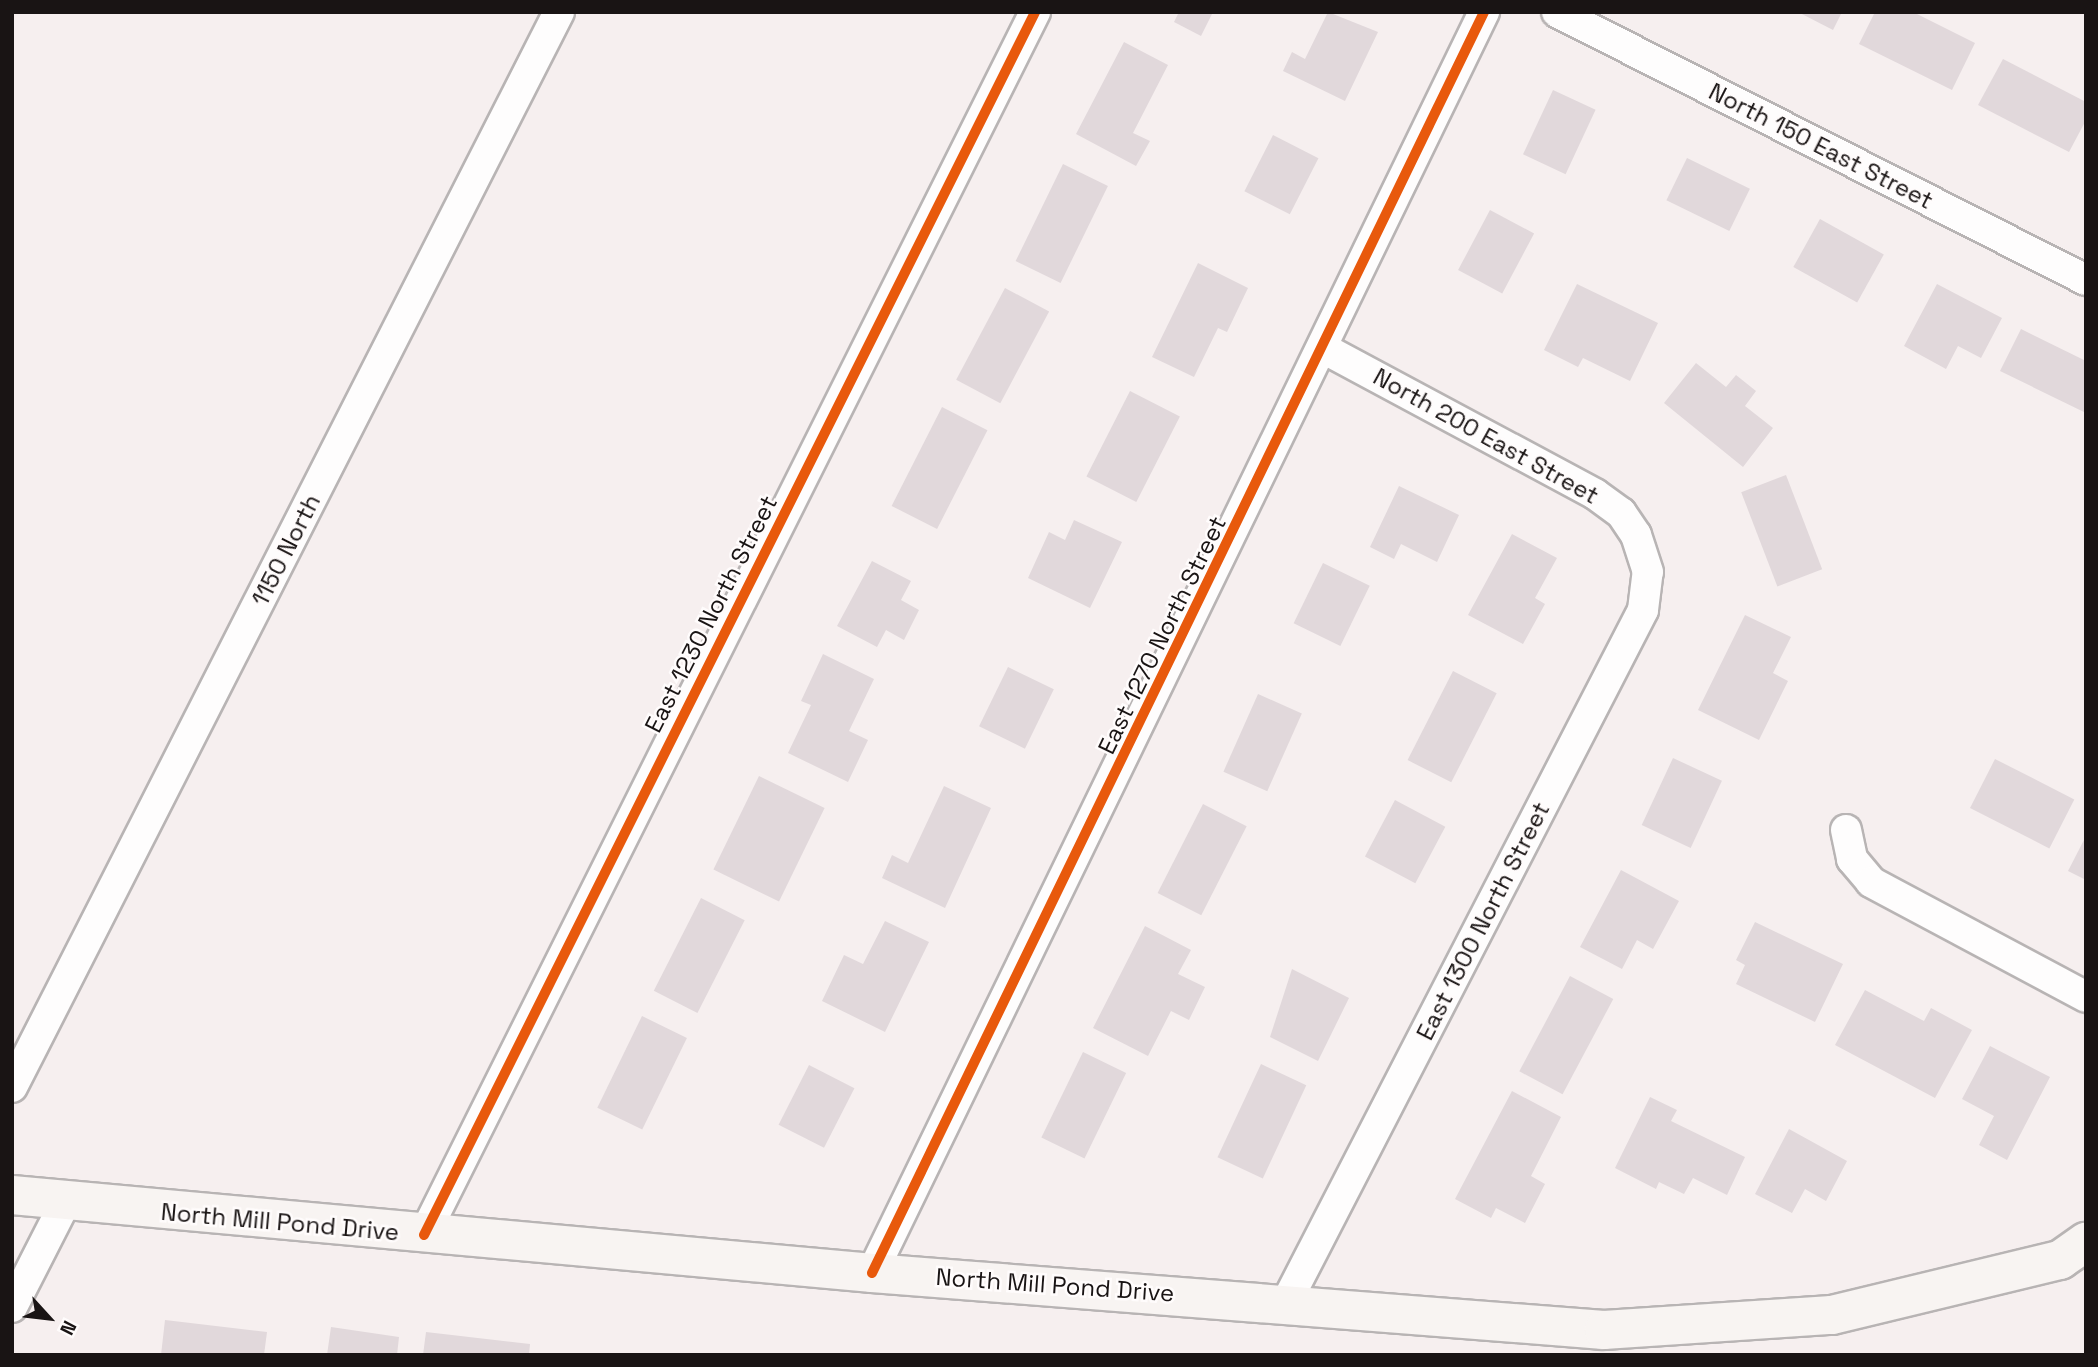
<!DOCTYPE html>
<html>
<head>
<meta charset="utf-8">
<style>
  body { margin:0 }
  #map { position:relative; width:2098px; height:1367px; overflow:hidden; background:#f6efef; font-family:"Space Grotesk",sans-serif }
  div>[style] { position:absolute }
  .building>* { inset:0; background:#e1d8db; transform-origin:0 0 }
  .roads { filter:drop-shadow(2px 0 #b8b4b4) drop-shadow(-2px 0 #b8b4b4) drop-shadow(0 2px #b8b4b4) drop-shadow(0 -2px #b8b4b4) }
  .minor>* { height:30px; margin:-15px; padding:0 15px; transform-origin:15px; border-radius:15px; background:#fefdfd }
  .secondary>* { height:38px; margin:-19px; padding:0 19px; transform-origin:19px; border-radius:19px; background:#f8f4f2 }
  .cycleway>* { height:10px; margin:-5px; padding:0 5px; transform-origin:5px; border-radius:5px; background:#e8590c }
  span { translate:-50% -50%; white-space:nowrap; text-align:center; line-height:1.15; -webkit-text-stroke:5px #fffcfc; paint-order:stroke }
  .street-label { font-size:24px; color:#191414 }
  .frame { position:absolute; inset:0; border:14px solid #191414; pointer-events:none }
  .north { position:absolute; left:14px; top:1283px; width:70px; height:70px; -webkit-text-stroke:5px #fffcfc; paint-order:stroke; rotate:117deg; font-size:19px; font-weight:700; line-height:28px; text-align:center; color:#191414 }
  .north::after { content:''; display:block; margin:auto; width:24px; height:32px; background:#191414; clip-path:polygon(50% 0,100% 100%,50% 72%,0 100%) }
</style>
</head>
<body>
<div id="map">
  <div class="building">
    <i style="clip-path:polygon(1179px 12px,1213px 12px,1201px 36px,1174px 22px)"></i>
    <i style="clip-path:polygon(1328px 12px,1378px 32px,1345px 101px,1283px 71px,1292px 52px,1305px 59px)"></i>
    <i style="clip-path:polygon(1798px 12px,1842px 12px,1833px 30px)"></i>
    <i style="clip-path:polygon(1875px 12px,1913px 12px,1975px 43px,1952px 90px,1859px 44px)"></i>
    <i style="clip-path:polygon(1124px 42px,1168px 65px,1133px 133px,1150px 141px,1136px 166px,1076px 134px)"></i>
    <i style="clip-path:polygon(2003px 59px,2086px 102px,2086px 120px,2069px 152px,1978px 105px)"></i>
    <i style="left:1553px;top:90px;width:47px;height:71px;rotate:25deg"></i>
    <i style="left:1273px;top:135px;width:51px;height:63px;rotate:27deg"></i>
    <i style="left:1687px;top:158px;width:70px;height:47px;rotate:26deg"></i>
    <i style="left:1063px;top:164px;width:50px;height:108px;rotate:26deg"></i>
    <i style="left:1490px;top:210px;width:50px;height:68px;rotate:28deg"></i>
    <i style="left:1820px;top:219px;width:73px;height:55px;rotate:29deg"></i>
    <i style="clip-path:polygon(1198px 263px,1248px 288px,1227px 332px,1218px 328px,1194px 377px,1152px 357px)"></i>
    <i style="clip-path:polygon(1577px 284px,1658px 323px,1630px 381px,1583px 358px,1578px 367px,1544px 350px)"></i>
    <i style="clip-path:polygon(1937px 284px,2002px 318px,1981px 358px,1958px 346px,1946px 369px,1904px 346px)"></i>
    <i style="left:1005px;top:288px;width:50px;height:104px;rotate:28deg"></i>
    <i style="clip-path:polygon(2021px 329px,2086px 361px,2086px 413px,2000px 371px)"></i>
    <i style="clip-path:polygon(1696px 363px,1726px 387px,1736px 375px,1756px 391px,1745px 406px,1773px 428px,1743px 467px,1664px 403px)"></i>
    <i style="left:1130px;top:391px;width:56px;height:96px;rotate:27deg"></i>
    <i style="left:942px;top:407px;width:51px;height:111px;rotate:27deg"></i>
    <i style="left:1786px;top:475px;width:101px;height:48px;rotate:69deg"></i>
    <i style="clip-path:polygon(1399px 486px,1459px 515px,1437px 562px,1401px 544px,1394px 559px,1370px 547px)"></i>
    <i style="clip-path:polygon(1074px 520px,1122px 542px,1090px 608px,1028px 578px,1049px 532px,1065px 540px)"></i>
    <i style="clip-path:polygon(1512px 534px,1557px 558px,1535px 598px,1545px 604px,1523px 644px,1468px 615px)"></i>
    <i style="clip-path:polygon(872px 561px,911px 581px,901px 600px,919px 610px,904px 640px,886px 630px,877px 647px,837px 626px)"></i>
    <i style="left:1323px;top:563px;width:52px;height:67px;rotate:26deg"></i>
    <i style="clip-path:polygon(1745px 615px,1791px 637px,1773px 673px,1788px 681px,1759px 740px,1698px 710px)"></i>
    <i style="clip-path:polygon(823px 654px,874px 679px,849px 731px,868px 740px,848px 782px,788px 753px,811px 705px,801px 701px)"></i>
    <i style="left:1008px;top:667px;width:51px;height:66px;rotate:26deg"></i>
    <i style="left:1453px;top:671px;width:49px;height:100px;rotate:27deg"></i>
    <i style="left:1258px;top:694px;width:48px;height:85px;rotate:24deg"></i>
    <i style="left:1673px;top:758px;width:54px;height:74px;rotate:25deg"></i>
    <i style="left:1995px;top:759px;width:89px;height:55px;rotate:27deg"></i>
    <i style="left:759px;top:776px;width:73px;height:104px;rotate:26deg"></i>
    <i style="clip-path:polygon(944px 786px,991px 808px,945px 908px,882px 878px,892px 855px,908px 863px)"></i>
    <i style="left:1395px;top:800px;width:57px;height:64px;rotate:28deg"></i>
    <i style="left:1203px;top:804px;width:49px;height:100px;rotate:27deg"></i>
    <i style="clip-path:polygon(2086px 836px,2086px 880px,2068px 871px)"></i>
    <i style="clip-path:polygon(1621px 870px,1679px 901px,1653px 949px,1637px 940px,1622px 969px,1580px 947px)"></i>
    <i style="left:701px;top:898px;width:49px;height:104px;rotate:27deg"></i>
    <i style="clip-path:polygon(885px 921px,929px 942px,885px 1032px,822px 1001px,844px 955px,863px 964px)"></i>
    <i style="clip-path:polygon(1755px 922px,1843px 964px,1815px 1022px,1736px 984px,1745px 965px,1736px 960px)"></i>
    <i style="clip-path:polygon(1145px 926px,1191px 950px,1178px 974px,1205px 987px,1189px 1020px,1171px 1011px,1148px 1056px,1093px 1028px)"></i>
    <i style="clip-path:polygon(1292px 969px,1349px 998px,1318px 1061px,1270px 1037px)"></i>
    <i style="left:1570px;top:976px;width:49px;height:108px;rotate:28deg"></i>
    <i style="clip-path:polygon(1865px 990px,1924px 1021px,1931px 1008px,1972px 1030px,1935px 1098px,1835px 1045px)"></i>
    <i style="left:642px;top:1016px;width:50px;height:102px;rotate:26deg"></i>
    <i style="clip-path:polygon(1990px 1046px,2050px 1077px,2007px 1160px,1979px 1145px,1994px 1116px,1962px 1099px)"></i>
    <i style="left:1083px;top:1052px;width:48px;height:95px;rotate:26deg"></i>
    <i style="left:1261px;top:1064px;width:50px;height:103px;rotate:25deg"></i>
    <i style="left:809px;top:1065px;width:51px;height:67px;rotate:27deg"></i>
    <i style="clip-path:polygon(1512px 1091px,1561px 1117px,1531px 1176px,1545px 1184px,1525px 1223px,1496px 1208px,1491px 1218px,1455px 1199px)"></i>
    <i style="clip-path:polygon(1650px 1097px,1677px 1110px,1671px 1121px,1745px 1157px,1727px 1195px,1693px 1178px,1684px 1194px,1659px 1182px,1656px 1189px,1615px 1168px)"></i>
    <i style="clip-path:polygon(1789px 1129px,1847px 1161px,1826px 1201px,1805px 1189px,1792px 1213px,1755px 1194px)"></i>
    <i style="clip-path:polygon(165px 1320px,267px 1332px,264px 1355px,161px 1355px)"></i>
    <i style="clip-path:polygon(331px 1327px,399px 1337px,397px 1355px,327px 1355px)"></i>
    <i style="clip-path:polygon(426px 1332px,530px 1344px,529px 1355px,423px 1355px)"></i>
  </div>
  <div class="roads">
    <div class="minor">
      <i style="left:1557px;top:12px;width:593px;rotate:26.87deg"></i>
      <i style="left:1846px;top:830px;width:30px;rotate:78deg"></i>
      <i style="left:1852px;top:859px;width:30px;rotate:50deg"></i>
      <i style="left:1871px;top:882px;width:244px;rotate:28.1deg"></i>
      <i style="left:12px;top:1087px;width:1206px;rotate:-63.03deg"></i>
      <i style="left:424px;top:1235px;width:1367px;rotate:-63.45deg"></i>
      <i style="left:872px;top:1273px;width:1402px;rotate:-64.11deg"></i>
      <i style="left:1287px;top:1301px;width:777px;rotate:-62.74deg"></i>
      <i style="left:1643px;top:610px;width:38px;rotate:-83deg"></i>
      <i style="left:1648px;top:572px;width:39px;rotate:-108deg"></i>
      <i style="left:1636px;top:535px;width:27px;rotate:-124deg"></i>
      <i style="left:1621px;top:513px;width:32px;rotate:-144deg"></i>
      <i style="left:1595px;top:494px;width:306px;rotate:-151.8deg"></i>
      <i style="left:12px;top:1307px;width:117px;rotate:-63deg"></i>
    </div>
    <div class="secondary">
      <i style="left:12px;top:1195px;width:864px;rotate:5.18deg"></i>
      <i style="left:872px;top:1273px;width:734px;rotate:4.45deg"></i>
      <i style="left:1604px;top:1330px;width:228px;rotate:-3.8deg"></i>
      <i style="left:1832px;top:1315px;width:235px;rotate:-13.6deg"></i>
      <i style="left:2060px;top:1260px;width:32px;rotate:-35deg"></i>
    </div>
  </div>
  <div class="cycleway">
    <i style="left:424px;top:1235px;width:1367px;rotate:-63.45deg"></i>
    <i style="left:872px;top:1273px;width:1402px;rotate:-64.11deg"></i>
  </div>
  <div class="street-label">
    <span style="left:1821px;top:146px;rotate:27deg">North 150 East Street</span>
    <span style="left:1486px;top:436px;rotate:29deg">North 200 East Street</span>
    <span style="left:286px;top:550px;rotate:-63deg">1150 North</span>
    <span style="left:711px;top:614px;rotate:-63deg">East 1230 North Street</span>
    <span style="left:1162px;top:635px;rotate:-64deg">East 1270 North Street</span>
    <span style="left:1483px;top:921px;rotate:-63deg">East 1300 North Street</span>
    <span style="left:280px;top:1222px;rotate:5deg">North Mill Pond Drive</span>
    <span style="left:1055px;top:1285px;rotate:4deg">North Mill Pond Drive</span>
  </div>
  <div class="frame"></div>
  <div class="north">N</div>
</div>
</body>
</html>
